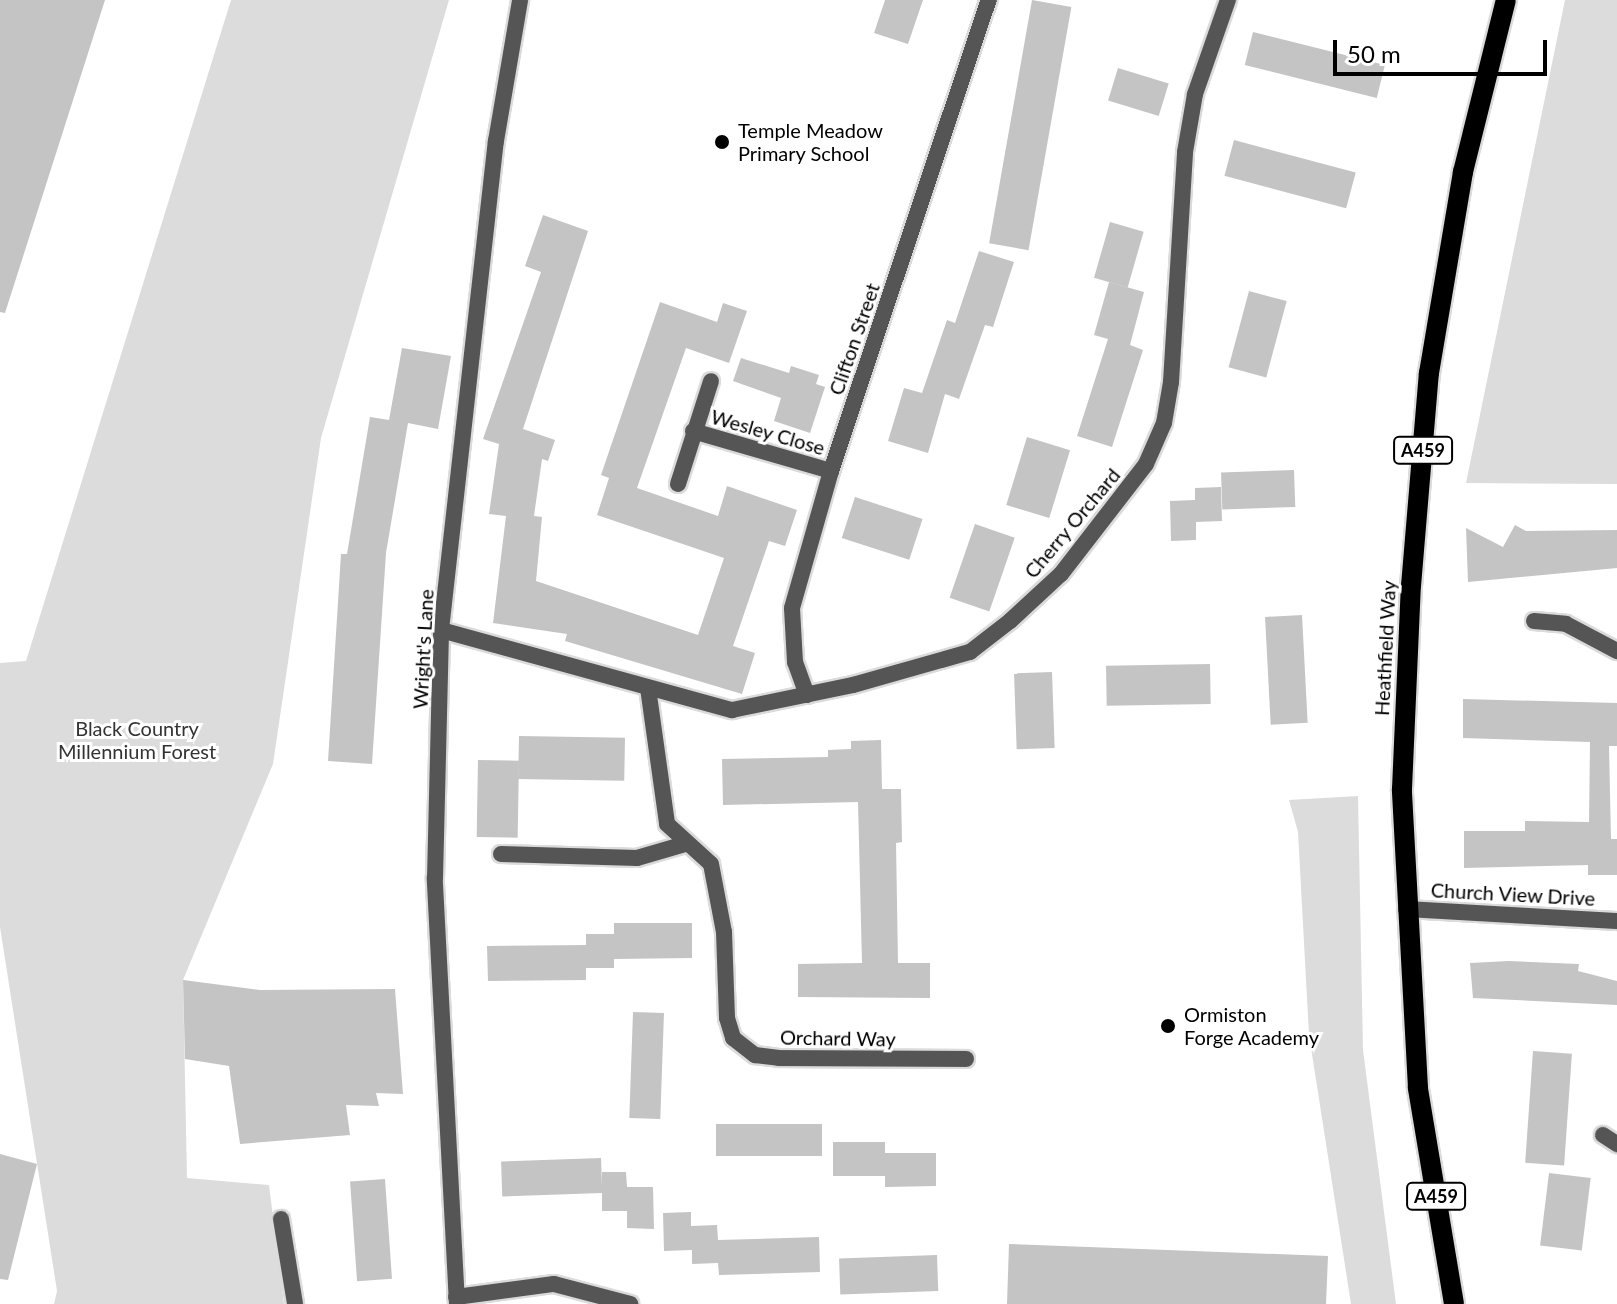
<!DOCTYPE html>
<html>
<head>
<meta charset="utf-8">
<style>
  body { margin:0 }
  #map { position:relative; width:1617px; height:1304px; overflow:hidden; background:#fff; font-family:Lato,sans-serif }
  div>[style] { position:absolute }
  .green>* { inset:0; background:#dcdcdc }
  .building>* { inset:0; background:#c4c4c4; transform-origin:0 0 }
  .roads { filter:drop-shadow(2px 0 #dbdbdb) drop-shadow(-2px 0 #dbdbdb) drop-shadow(0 2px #dbdbdb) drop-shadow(0 -2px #dbdbdb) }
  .minor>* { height:16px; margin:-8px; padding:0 8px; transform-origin:8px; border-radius:8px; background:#555 }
  .tertiary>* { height:16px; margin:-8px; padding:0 8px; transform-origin:8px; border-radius:8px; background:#555 }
  .primary>* { height:20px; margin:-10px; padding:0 10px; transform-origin:10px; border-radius:10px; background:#000 }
  .dots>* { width:22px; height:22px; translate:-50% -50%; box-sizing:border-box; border:4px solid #fff; border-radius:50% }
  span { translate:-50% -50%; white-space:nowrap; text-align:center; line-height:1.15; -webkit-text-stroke:6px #fff; paint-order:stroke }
  .shield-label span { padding:2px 6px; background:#fff; border:2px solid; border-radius:6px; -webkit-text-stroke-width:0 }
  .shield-label { font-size:18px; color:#000; font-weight:700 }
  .poi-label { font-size:20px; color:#000 }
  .left { translate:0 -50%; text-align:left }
  .street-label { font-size:20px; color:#000 }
  .park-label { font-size:20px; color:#333 }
  .scale { position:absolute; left:1333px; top:40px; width:214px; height:36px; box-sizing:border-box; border:4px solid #000; border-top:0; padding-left:10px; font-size:24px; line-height:28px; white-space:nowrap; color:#000; -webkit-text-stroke:6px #fff; paint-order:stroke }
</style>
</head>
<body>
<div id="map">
  <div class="green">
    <i style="clip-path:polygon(231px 0,449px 0,321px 438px,273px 764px,183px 980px,187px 1178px,269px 1185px,284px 1304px,54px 1304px,57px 1291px,0 927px,0 663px,26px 661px)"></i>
    <i style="clip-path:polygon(1565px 0,1617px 0,1617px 484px,1466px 483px)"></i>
    <i style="clip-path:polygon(1358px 796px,1363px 1050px,1396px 1304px,1351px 1304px,1309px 1035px,1298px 832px,1289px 800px)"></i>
  </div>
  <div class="building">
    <i style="clip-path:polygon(0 0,105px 0,5px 313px,0 312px)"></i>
    <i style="clip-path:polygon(885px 0,923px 0,908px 44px,874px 33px)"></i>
    <i style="left:1032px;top:0;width:40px;height:247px;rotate:10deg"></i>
    <i style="left:1253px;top:32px;width:136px;height:34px;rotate:14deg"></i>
    <i style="left:1118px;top:68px;width:53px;height:34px;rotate:17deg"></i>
    <i style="left:1234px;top:140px;width:126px;height:37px;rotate:15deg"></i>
    <i style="clip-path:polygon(543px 215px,588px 231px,523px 429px,555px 440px,548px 461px,542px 459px,534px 516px,542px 517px,536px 581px,698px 635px,724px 558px,597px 515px,609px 478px,601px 475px,660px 302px,717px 322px,723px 303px,747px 311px,729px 363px,686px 348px,637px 488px,718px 516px,727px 486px,797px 510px,785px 546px,769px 541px,733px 646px,755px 653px,742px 694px,565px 641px,567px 634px,493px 623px,506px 516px,489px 514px,499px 444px,483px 439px,541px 272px,525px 266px)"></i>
    <i style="left:1110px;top:222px;width:35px;height:58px;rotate:16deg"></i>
    <i style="clip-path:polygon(979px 251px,1014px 262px,993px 327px,985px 325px,959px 399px,945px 394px,928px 453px,888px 441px,904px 388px,922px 393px,947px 320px,955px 323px)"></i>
    <i style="clip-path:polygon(1109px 282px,1144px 292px,1130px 345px,1143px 350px,1112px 447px,1077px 436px,1108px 339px,1094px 335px)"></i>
    <i style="left:1249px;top:291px;width:39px;height:79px;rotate:15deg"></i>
    <i style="clip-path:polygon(402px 348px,451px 356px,438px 429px,408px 423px,386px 553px,372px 764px,328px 761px,341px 554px,347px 554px,370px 417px,389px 420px)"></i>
    <i style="clip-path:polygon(741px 358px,789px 373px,791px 366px,819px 375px,816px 384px,825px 387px,810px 433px,774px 421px,781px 398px,733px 381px)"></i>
    <i style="left:1027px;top:437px;width:45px;height:71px;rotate:17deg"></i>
    <i style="left:1294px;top:470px;width:37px;height:73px;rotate:88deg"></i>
    <i style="clip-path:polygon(1221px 487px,1222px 521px,1196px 522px,1196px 540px,1171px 541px,1170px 501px,1195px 500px,1195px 488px)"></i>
    <i style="left:855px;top:497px;width:71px;height:43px;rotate:18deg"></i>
    <i style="left:975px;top:524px;width:42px;height:78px;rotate:19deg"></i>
    <i style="clip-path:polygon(1515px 525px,1526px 531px,1617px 530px,1617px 568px,1468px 582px,1466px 528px,1503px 547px)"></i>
    <i style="left:1302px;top:615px;width:108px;height:37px;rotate:87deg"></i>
    <i style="left:1210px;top:664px;width:40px;height:104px;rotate:89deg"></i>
    <i style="left:1052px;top:672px;width:76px;height:38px;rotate:88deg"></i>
    <i style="clip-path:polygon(1463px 699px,1617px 703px,1617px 746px,1609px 746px,1611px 839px,1617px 839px,1617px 875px,1588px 875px,1588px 865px,1464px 868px,1464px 831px,1525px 831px,1525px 821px,1589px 822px,1590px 742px,1463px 738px)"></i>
    <i style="left:519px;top:736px;width:106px;height:43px;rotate:1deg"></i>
    <i style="clip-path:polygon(881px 740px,882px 789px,901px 789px,902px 842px,896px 843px,898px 963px,930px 963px,930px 998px,798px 997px,798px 964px,862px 963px,858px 802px,723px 805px,722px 759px,828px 757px,828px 750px,851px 749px,851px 741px)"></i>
    <i style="left:478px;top:760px;width:41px;height:77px;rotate:1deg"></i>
    <i style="clip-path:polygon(614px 923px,692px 923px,692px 958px,614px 959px,614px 968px,586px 968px,586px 980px,488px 981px,487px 946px,586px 945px,586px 934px,614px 934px)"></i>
    <i style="clip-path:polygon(1509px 961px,1579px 964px,1578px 971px,1617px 981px,1617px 1005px,1473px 998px,1470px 963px)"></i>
    <i style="clip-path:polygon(183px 980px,260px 990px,395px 989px,403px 1094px,376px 1093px,379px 1106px,346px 1105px,350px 1135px,240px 1144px,229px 1066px,185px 1059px)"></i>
    <i style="left:633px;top:1012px;width:31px;height:106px;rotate:2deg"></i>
    <i style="left:1533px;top:1051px;width:39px;height:112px;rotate:4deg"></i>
    <i style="left:716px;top:1124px;width:106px;height:32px"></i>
    <i style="clip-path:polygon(833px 1142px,885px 1142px,885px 1153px,936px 1153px,936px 1186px,885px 1187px,885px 1176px,833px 1176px)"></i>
    <i style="clip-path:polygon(0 1154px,37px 1164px,8px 1280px,0 1279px)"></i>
    <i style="left:601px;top:1158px;width:35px;height:100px;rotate:88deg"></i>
    <i style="clip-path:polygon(602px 1172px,626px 1172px,627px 1187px,653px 1187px,654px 1229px,627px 1228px,627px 1211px,602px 1211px)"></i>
    <i style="left:1549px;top:1173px;width:42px;height:73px;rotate:7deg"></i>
    <i style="left:385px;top:1179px;width:100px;height:35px;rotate:86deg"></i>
    <i style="clip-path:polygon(691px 1212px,691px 1226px,717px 1225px,718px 1240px,819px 1237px,820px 1272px,719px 1275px,718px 1263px,692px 1264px,692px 1250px,664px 1251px,663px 1213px)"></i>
    <i style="clip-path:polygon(1009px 1244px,1328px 1256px,1326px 1304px,1007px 1304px)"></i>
    <i style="left:937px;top:1255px;width:36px;height:98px;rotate:88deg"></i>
  </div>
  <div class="roads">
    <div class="minor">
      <i style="left:693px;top:431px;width:144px;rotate:16.2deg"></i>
      <i style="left:678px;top:484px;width:108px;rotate:-72.2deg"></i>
      <i style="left:1534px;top:621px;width:32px;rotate:5deg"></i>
      <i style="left:1566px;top:624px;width:58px;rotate:27.9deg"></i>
      <i style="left:441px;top:630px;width:302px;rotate:15.4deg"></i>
      <i style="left:732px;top:710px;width:124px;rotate:-11.7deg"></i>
      <i style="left:853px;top:685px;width:122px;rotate:-15.8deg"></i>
      <i style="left:970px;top:652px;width:51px;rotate:-37.8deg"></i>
      <i style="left:1010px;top:621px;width:69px;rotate:-42.7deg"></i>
      <i style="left:1061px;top:574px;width:139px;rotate:-52.3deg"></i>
      <i style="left:1146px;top:464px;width:45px;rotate:-66.3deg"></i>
      <i style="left:1164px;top:423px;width:42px;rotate:-80.3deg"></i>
      <i style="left:1171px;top:382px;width:230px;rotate:-86.5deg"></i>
      <i style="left:1185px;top:152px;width:59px;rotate:-80.2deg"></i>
      <i style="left:1195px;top:94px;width:100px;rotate:-70.7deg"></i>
      <i style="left:648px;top:688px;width:137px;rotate:82deg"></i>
      <i style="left:667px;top:824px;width:59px;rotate:42.3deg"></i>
      <i style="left:711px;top:864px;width:69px;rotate:79.2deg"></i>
      <i style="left:724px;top:932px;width:86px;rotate:88deg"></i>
      <i style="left:727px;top:1018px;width:21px;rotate:73deg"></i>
      <i style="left:733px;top:1038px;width:28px;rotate:38deg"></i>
      <i style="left:755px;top:1055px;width:24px;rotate:7deg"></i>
      <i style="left:779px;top:1058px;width:187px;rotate:0.3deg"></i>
      <i style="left:807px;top:695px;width:35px;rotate:-110deg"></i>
      <i style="left:795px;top:662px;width:54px;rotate:-93.2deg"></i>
      <i style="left:792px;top:608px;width:142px;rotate:-74.1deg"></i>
      <i style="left:831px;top:471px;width:497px;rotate:-71.5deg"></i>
      <i style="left:501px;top:854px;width:136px;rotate:1.7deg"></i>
      <i style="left:637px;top:858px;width:50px;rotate:-16.3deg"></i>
      <i style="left:1406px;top:909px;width:211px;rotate:3.3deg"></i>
      <i style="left:1603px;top:1135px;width:17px;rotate:33deg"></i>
      <i style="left:281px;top:1219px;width:86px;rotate:80.6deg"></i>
      <i style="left:456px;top:1297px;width:99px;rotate:-7.6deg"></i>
      <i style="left:554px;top:1284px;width:79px;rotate:14.7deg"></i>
    </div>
    <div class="tertiary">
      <i style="left:457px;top:1304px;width:427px;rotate:-93deg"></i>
      <i style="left:435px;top:878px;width:248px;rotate:-88.6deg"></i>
      <i style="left:441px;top:630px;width:492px;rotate:-83.6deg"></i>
      <i style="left:496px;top:141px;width:143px;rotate:-80.3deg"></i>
    </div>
    <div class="primary">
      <i style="left:1454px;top:1304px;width:219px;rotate:-99.5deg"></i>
      <i style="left:1418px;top:1088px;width:299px;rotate:-93.1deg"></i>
      <i style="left:1402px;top:789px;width:203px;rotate:-87.5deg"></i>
      <i style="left:1411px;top:586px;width:214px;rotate:-85.2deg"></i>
      <i style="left:1429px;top:373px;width:204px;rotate:-80.4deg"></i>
      <i style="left:1463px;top:172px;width:177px;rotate:-76deg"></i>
    </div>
  </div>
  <div class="dots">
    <i style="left:722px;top:142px;background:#000"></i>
    <i style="left:1168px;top:1026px;background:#000"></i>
  </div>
  <div class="shield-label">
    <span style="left:1423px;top:450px">A459</span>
    <span style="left:1436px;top:1196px">A459</span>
  </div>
  <div class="poi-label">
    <span class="left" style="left:738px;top:142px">Temple Meadow<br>Primary School</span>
    <span class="left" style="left:1184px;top:1026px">Ormiston<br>Forge Academy</span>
  </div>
  <div class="street-label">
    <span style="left:854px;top:339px;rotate:-71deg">Clifton Street</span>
    <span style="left:768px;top:432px;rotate:16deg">Wesley Close</span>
    <span style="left:1072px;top:523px;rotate:-50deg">Cherry Orchard</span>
    <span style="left:1385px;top:648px;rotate:-87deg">Heathfield Way</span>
    <span style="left:423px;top:649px;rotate:-87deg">Wright's Lane</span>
    <span style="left:1513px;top:894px;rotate:3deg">Church View Drive</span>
    <span style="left:838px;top:1038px;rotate:1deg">Orchard Way</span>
  </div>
  <div class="park-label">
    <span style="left:137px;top:740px">Black Country<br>Millennium Forest</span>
  </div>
  <div class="scale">50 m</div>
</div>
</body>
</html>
